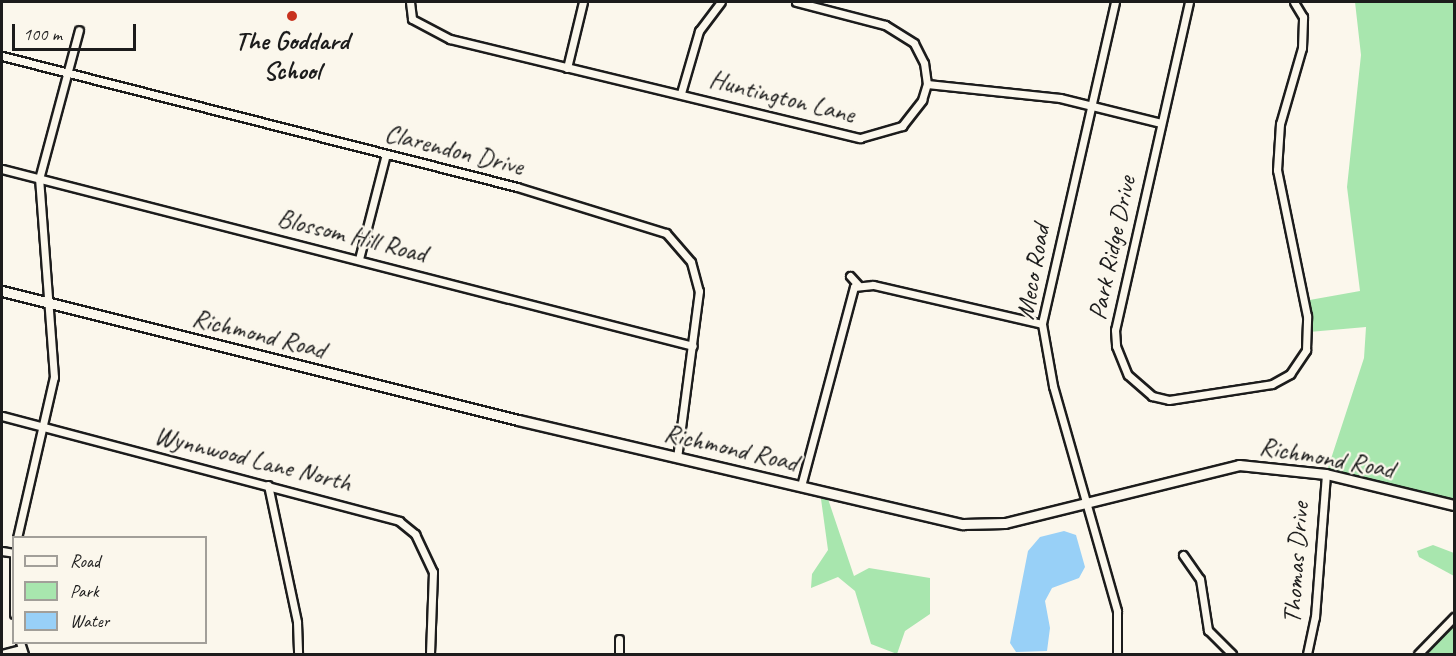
<!DOCTYPE html>
<html>
<head>
<meta charset="utf-8">
<style>
  body { margin:0 }
  #map { position:relative; width:1456px; height:656px; overflow:hidden; background:#fbf7ec; font-family:Caveat,sans-serif }
  div>[style] { position:absolute }
  .green>* { inset:0; background:#a8e6ae }
  .water>* { inset:0; background:#98d0f7 }
  .roads { filter:drop-shadow(2px 0 #1c1c1c) drop-shadow(-2px 0 #1c1c1c) drop-shadow(0 2px #1c1c1c) drop-shadow(0 -2px #1c1c1c) }
  .street>* { height:7px; margin:-3.5px; padding:0 3.5px; transform-origin:3.5px; border-radius:3.5px; background:#fbf7ec }
  .secondary>* { height:9px; margin:-4.5px; padding:0 4.5px; transform-origin:4.5px; border-radius:4.5px; background:#fbf7ec }
  .dots>* { width:16px; height:16px; translate:-50% -50%; box-sizing:border-box; border:3px solid #fbf7ec; border-radius:50% }
  span { translate:-50% -50%; white-space:nowrap; text-align:center; line-height:1.15; -webkit-text-stroke:4.5px #fbf7ec; paint-order:stroke }
  .poi-label { font-size:26px; color:#1c1c1c; font-weight:700 }
  .street-label { font-size:26px; color:#1c1c1c }
  .frame { position:absolute; inset:0; border:3px solid #1c1c1c; pointer-events:none }
  .legend { position:absolute; left:12px; top:536px; width:195px; height:108px; box-sizing:border-box; background:#fbf7ec; border:2px solid #a29f99; margin:0; padding:8px 10px; list-style:none; font-size:18px; color:#1c1c1c }
  .legend li { display:flex; align-items:center; gap:12px; height:30px }
  .legend b { width:30px; border:2px solid #a29f99 }
  .scale { position:absolute; left:12px; top:24px; width:124px; height:27px; box-sizing:border-box; border:3px solid #1c1c1c; border-top:0; padding-left:8px; font-size:18px; line-height:21px; white-space:nowrap; color:#1c1c1c; -webkit-text-stroke:4px #fbf7ec; paint-order:stroke }
</style>
</head>
<body>
<div id="map">
  <div class="green">
    <i style="clip-path:polygon(1355px 2px,1454px 2px,1454px 505px,1326px 474px,1364px 358px,1366px 327px,1309px 332px,1304px 301px,1360px 291px,1347px 187px,1361px 55px)"></i>
    <i style="clip-path:polygon(821px 499px,828px 499px,854px 576px,869px 568px,930px 578px,930px 614px,905px 631px,897px 654px,871px 644px,855px 591px,838px 577px,811px 588px,812px 574px,828px 550px)"></i>
    <i style="clip-path:polygon(1433px 545px,1454px 553px,1454px 576px,1419px 557px,1417px 551px)"></i>
    <i style="clip-path:polygon(1454px 617px,1454px 654px,1418px 654px)"></i>
  </div>
  <div class="water">
    <i style="clip-path:polygon(1064px 531px,1076px 535px,1085px 567px,1079px 578px,1052px 588px,1045px 601px,1050px 628px,1047px 651px,1016px 652px,1010px 643px,1028px 551px,1040px 537px)"></i>
  </div>
  <div class="roads">
    <div class="street">
      <i style="left:410px;top:2px;width:17px;rotate:83deg"></i>
      <i style="left:412px;top:19px;width:43px;rotate:27.8deg"></i>
      <i style="left:450px;top:39px;width:422px;rotate:13.6deg"></i>
      <i style="left:860px;top:138px;width:44px;rotate:-15.9deg"></i>
      <i style="left:902px;top:126px;width:33px;rotate:-52deg"></i>
      <i style="left:922px;top:100px;width:17px;rotate:-73deg"></i>
      <i style="left:927px;top:84px;width:21px;rotate:-98deg"></i>
      <i style="left:924px;top:63px;width:22px;rotate:-117deg"></i>
      <i style="left:914px;top:43px;width:34px;rotate:-148deg"></i>
      <i style="left:885px;top:25px;width:92px;rotate:-165.5deg"></i>
      <i style="left:1115px;top:2px;width:330px;rotate:102.8deg"></i>
      <i style="left:1042px;top:324px;width:63px;rotate:79.9deg"></i>
      <i style="left:1053px;top:386px;width:234px;rotate:74.1deg"></i>
      <i style="left:1117px;top:611px;width:43px;rotate:90deg"></i>
      <i style="left:1189px;top:2px;width:336px;rotate:102.7deg"></i>
      <i style="left:1115px;top:330px;width:16px;rotate:86deg"></i>
      <i style="left:1116px;top:346px;width:31px;rotate:68deg"></i>
      <i style="left:1128px;top:375px;width:32px;rotate:41deg"></i>
      <i style="left:1152px;top:396px;width:17px;rotate:13deg"></i>
      <i style="left:1169px;top:400px;width:104px;rotate:-8.8deg"></i>
      <i style="left:1272px;top:384px;width:21px;rotate:-29deg"></i>
      <i style="left:1290px;top:374px;width:29px;rotate:-56deg"></i>
      <i style="left:1306px;top:350px;width:34px;rotate:-88deg"></i>
      <i style="left:1307px;top:316px;width:149px;rotate:-101.6deg"></i>
      <i style="left:1277px;top:170px;width:46px;rotate:-86.3deg"></i>
      <i style="left:1280px;top:124px;width:79px;rotate:-73.9deg"></i>
      <i style="left:1302px;top:48px;width:31px;rotate:-88deg"></i>
      <i style="left:1303px;top:17px;width:17px;rotate:-121deg"></i>
      <i style="left:2px;top:56px;width:531px;rotate:14.27deg"></i>
      <i style="left:517px;top:187px;width:156px;rotate:17.2deg"></i>
      <i style="left:666px;top:233px;width:38px;rotate:49deg"></i>
      <i style="left:691px;top:262px;width:30px;rotate:75deg"></i>
      <i style="left:699px;top:291px;width:167px;rotate:97.5deg"></i>
      <i style="left:567px;top:68px;width:68px;rotate:-76.4deg"></i>
      <i style="left:927px;top:84px;width:134px;rotate:6deg"></i>
      <i style="left:1060px;top:98px;width:104px;rotate:13.9deg"></i>
      <i style="left:681px;top:93px;width:65px;rotate:-73.8deg"></i>
      <i style="left:699px;top:31px;width:36px;rotate:-53deg"></i>
      <i style="left:2px;top:169px;width:713px;rotate:14.37deg"></i>
      <i style="left:359px;top:259px;width:108px;rotate:-75.6deg"></i>
      <i style="left:850px;top:276px;width:12px;rotate:48deg"></i>
      <i style="left:2px;top:416px;width:411px;rotate:14.8deg"></i>
      <i style="left:399px;top:521px;width:21px;rotate:39deg"></i>
      <i style="left:415px;top:534px;width:42px;rotate:64.7deg"></i>
      <i style="left:433px;top:572px;width:82px;rotate:92.1deg"></i>
      <i style="left:268px;top:485px;width:140px;rotate:78deg"></i>
      <i style="left:297px;top:622px;width:32px;rotate:88deg"></i>
      <i style="left:801px;top:486px;width:206px;rotate:-75.1deg"></i>
      <i style="left:854px;top:287px;width:19px;rotate:-6deg"></i>
      <i style="left:873px;top:285px;width:173px;rotate:13deg"></i>
      <i style="left:17px;top:538px;width:165px;rotate:-77.1deg"></i>
      <i style="left:54px;top:377px;width:199px;rotate:-94.3deg"></i>
      <i style="left:39px;top:179px;width:154px;rotate:-75deg"></i>
      <i style="left:2px;top:551px;width:12px;rotate:9deg"></i>
      <i style="left:14px;top:554px;width:60px;rotate:90deg"></i>
      <i style="left:1183px;top:555px;width:29px;rotate:55deg"></i>
      <i style="left:1200px;top:579px;width:52px;rotate:81.1deg"></i>
      <i style="left:1208px;top:630px;width:34px;rotate:45deg"></i>
      <i style="left:20px;top:642px;width:13px;rotate:72deg"></i>
      <i style="left:2px;top:654px;width:20px;rotate:-15deg"></i>
      <i style="left:619px;top:654px;width:15px;rotate:-90deg"></i>
      <i style="left:1307px;top:654px;width:38px;rotate:-78deg"></i>
      <i style="left:1315px;top:617px;width:143px;rotate:-85.6deg"></i>
      <i style="left:1418px;top:654px;width:52px;rotate:-45.8deg"></i>
    </div>
    <div class="secondary">
      <i style="left:2px;top:291px;width:532px;rotate:14.04deg"></i>
      <i style="left:518px;top:420px;width:457px;rotate:13.2deg"></i>
      <i style="left:963px;top:524px;width:42px;rotate:-1.4deg"></i>
      <i style="left:1005px;top:523px;width:241px;rotate:-13.9deg"></i>
      <i style="left:1239px;top:465px;width:87px;rotate:5.9deg"></i>
      <i style="left:1326px;top:474px;width:132px;rotate:13.6deg"></i>
    </div>
  </div>
  <div class="dots">
    <i style="left:292px;top:16px;background:#c8321e"></i>
  </div>
  <div class="poi-label">
    <span style="left:292px;top:56px">The Goddard<br>School</span>
  </div>
  <div class="street-label">
    <span style="left:782px;top:97px;rotate:14deg">Huntington Lane</span>
    <span style="left:454px;top:150px;rotate:14deg">Clarendon Drive</span>
    <span style="left:352px;top:236px;rotate:14deg">Blossom Hill Road</span>
    <span style="left:1112px;top:248px;rotate:-78deg">Park Ridge Drive</span>
    <span style="left:1033px;top:272px;rotate:-80deg">Meco Road</span>
    <span style="left:259px;top:334px;rotate:14deg">Richmond Road</span>
    <span style="left:731px;top:448px;rotate:13deg">Richmond Road</span>
    <span style="left:1327px;top:458px;rotate:10deg">Richmond Road</span>
    <span style="left:253px;top:459px;rotate:14deg">Wynnwood Lane North</span>
    <span style="left:1296px;top:563px;rotate:-86deg">Thomas Drive</span>
  </div>
  <div class="frame"></div>
  <ul class="legend">
  <li><b style="height:8px;background:#fbf7ec"></b>Road</li>
  <li><b style="height:16px;background:#a8e6ae"></b>Park</li>
  <li><b style="height:16px;background:#98d0f7"></b>Water</li>
  </ul>
  <div class="scale">100 m</div>
</div>
</body>
</html>
